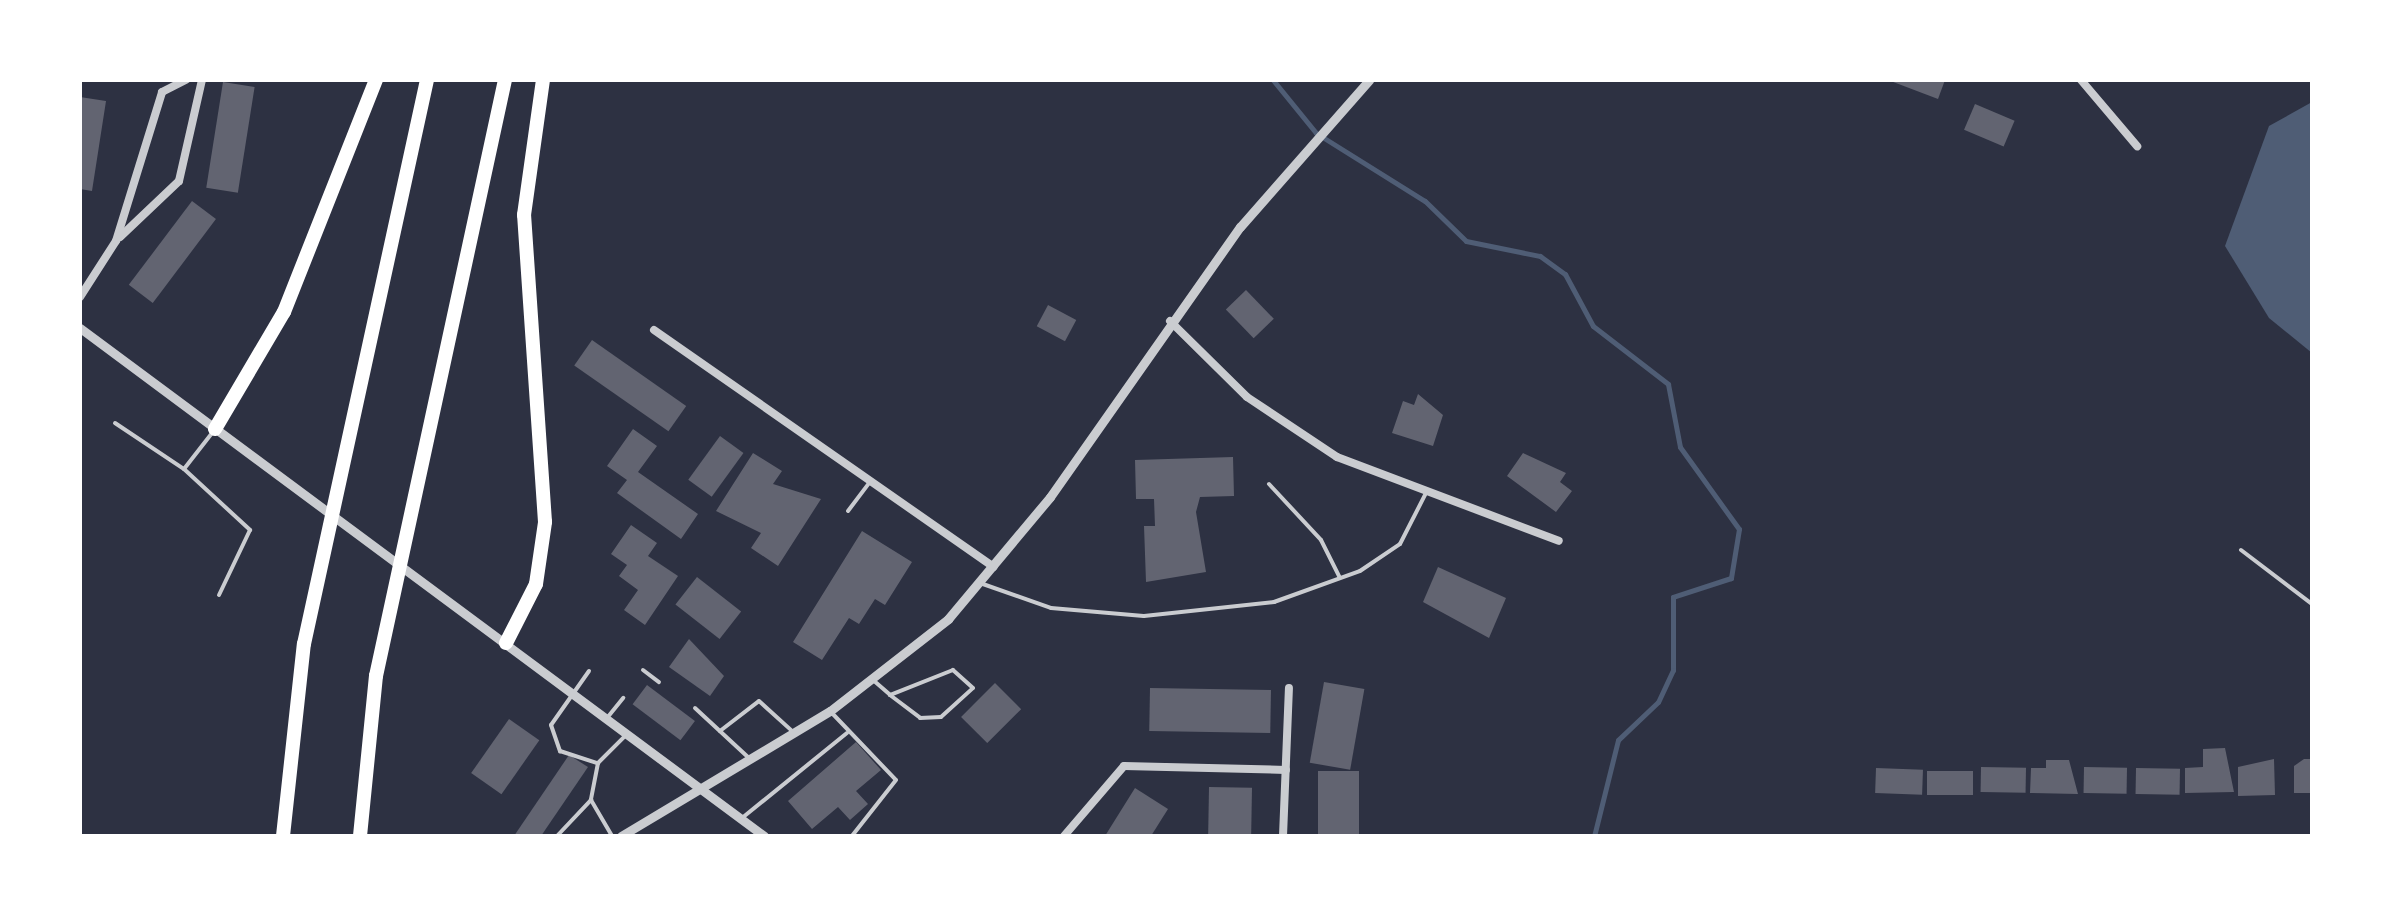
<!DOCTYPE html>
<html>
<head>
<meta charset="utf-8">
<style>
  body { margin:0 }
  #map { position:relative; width:2392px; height:916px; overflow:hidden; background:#2d3142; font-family:"Fira Sans Condensed",sans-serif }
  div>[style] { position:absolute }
  .water>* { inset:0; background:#4f5d75 }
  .stream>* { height:5px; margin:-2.5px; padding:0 2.5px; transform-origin:2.5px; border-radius:2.5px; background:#4f5d75 }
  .building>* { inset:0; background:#626471; transform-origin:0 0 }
  .service>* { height:4px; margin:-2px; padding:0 2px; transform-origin:2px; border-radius:2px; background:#caccd0 }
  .minor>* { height:8px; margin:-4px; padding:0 4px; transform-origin:4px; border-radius:4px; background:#caccd0 }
  .tertiary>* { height:9px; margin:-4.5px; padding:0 4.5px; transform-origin:4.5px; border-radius:4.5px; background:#caccd0 }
  .motorway>* { height:14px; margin:-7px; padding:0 7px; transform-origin:7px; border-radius:7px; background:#fff }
  span { translate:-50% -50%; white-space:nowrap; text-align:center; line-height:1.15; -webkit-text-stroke:9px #fff; paint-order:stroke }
  .frame { position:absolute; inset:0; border:82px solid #fff; pointer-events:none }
</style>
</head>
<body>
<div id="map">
  <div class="water">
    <i style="clip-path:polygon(2312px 102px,2312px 353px,2269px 318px,2225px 246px,2269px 126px)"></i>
  </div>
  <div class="stream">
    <i style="left:1273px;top:80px;width:68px;rotate:50.9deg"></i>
    <i style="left:1316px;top:133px;width:128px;rotate:32deg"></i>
    <i style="left:1425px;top:201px;width:57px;rotate:44.3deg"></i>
    <i style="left:1466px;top:241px;width:76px;rotate:11.5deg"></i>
    <i style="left:1540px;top:256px;width:31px;rotate:36deg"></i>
    <i style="left:1565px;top:274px;width:59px;rotate:61.7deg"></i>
    <i style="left:1593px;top:326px;width:95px;rotate:37.7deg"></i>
    <i style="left:1668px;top:384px;width:64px;rotate:79.2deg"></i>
    <i style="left:1680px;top:447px;width:101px;rotate:54.3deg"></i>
    <i style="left:1739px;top:529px;width:50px;rotate:99.3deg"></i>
    <i style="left:1731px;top:578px;width:61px;rotate:161.9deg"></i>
    <i style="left:1673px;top:597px;width:73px;rotate:90deg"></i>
    <i style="left:1673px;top:670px;width:35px;rotate:115deg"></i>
    <i style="left:1658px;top:702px;width:55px;rotate:136.5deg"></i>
    <i style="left:1618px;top:740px;width:99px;rotate:104deg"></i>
  </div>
  <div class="building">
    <i style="clip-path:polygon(1888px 80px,1945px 80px,1938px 99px)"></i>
    <i style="left:223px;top:82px;width:32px;height:107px;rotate:9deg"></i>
    <i style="clip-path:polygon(80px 97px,106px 101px,92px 191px,80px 189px)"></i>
    <i style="left:1975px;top:104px;width:43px;height:28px;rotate:23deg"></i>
    <i style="left:192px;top:201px;width:30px;height:105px;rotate:37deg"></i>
    <i style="left:1246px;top:290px;width:40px;height:28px;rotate:46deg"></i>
    <i style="left:1048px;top:305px;width:32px;height:24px;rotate:28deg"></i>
    <i style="left:592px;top:340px;width:115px;height:31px;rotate:35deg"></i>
    <i style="clip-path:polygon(1418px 394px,1443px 415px,1433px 446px,1392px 433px,1403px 401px,1414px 405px)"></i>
    <i style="clip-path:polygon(633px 429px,657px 446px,638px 472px,698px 514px,681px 539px,617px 493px,627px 480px,607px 466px)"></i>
    <i style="left:720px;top:436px;width:29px;height:54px;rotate:36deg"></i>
    <i style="clip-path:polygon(753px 453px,782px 471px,773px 484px,821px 499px,778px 566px,751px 548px,761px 533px,716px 511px)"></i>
    <i style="clip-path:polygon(1523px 453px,1566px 473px,1560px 482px,1572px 491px,1556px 512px,1507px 476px)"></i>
    <i style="clip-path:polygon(1233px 457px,1234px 496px,1200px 497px,1196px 512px,1206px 572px,1146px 582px,1144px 526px,1155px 526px,1154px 499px,1136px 499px,1135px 460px)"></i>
    <i style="clip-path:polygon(631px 525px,657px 543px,648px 556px,678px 576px,645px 625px,624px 610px,638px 590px,619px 576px,627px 565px,611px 554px)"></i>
    <i style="clip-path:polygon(862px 531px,912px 562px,885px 605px,875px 599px,859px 624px,849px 618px,822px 660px,793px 642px)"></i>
    <i style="clip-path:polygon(1438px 567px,1506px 598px,1489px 638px,1423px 602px)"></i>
    <i style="left:697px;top:577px;width:56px;height:35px;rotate:38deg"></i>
    <i style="clip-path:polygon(689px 639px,724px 676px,710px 696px,669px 667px)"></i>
    <i style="left:1324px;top:682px;width:41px;height:82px;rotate:10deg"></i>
    <i style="left:995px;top:683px;width:37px;height:48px;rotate:45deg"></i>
    <i style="left:647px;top:685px;width:60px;height:24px;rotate:37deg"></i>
    <i style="left:1150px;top:688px;width:121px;height:43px;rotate:1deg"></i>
    <i style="left:509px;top:719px;width:37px;height:66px;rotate:35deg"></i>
    <i style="clip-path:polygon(856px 742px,881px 770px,856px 791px,868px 804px,850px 820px,838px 807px,812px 829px,788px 801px)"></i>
    <i style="clip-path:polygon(2225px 748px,2234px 792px,2185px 793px,2185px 768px,2203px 767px,2203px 749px)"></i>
    <i style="clip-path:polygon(569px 755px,588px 767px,541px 836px,514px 836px)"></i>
    <i style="clip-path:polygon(2274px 759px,2275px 795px,2238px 796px,2238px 767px)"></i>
    <i style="clip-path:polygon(2304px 759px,2312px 759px,2312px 793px,2294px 793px,2294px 766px)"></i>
    <i style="clip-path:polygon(2046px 760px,2069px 760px,2078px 794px,2030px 793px,2031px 768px,2046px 768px)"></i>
    <i style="left:1981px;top:767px;width:45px;height:25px;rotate:1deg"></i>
    <i style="left:2084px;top:767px;width:43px;height:26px;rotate:1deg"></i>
    <i style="left:1876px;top:768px;width:47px;height:25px;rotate:2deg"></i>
    <i style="left:2136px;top:768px;width:44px;height:26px;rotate:1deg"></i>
    <i style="left:1318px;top:771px;width:41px;height:65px"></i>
    <i style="left:1927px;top:771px;width:46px;height:24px"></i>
    <i style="left:1209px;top:787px;width:43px;height:49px;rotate:1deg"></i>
    <i style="clip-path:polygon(1135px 788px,1168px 809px,1151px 836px,1105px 836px)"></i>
  </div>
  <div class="service">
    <i style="left:115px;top:423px;width:83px;rotate:33.7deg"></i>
    <i style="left:184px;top:469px;width:46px;rotate:-52.1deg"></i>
    <i style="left:184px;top:469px;width:90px;rotate:42.7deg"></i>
    <i style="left:250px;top:530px;width:72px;rotate:115.5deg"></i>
    <i style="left:1269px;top:484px;width:76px;rotate:47.1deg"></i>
    <i style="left:1321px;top:540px;width:42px;rotate:63.4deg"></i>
    <i style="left:848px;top:511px;width:39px;rotate:-53deg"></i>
    <i style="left:2241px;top:550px;width:89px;rotate:37.3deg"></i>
    <i style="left:980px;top:583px;width:75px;rotate:19.4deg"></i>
    <i style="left:1051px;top:608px;width:93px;rotate:4.9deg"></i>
    <i style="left:1144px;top:616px;width:131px;rotate:-6.1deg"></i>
    <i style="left:1274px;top:602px;width:91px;rotate:-19.8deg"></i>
    <i style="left:1360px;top:571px;width:48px;rotate:-34deg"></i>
    <i style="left:1400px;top:544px;width:59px;rotate:-63deg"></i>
    <i style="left:643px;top:670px;width:20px;rotate:37deg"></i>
    <i style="left:589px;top:671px;width:66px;rotate:125.1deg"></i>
    <i style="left:551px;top:725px;width:28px;rotate:71deg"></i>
    <i style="left:560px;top:751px;width:40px;rotate:18deg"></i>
    <i style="left:598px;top:763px;width:37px;rotate:-45deg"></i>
    <i style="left:873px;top:680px;width:23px;rotate:41deg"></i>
    <i style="left:890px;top:695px;width:38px;rotate:37deg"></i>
    <i style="left:920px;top:718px;width:21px;rotate:-3deg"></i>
    <i style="left:941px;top:717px;width:43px;rotate:-42.2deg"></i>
    <i style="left:973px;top:688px;width:27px;rotate:-138deg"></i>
    <i style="left:953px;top:670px;width:68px;rotate:158.4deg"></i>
    <i style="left:695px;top:708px;width:75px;rotate:42.8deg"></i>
    <i style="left:830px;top:711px;width:95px;rotate:46.3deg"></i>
    <i style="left:896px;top:780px;width:71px;rotate:128.2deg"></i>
    <i style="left:607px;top:718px;width:26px;rotate:-51deg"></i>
    <i style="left:720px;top:731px;width:49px;rotate:-37.6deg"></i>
    <i style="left:759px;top:701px;width:43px;rotate:42.2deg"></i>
    <i style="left:598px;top:763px;width:38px;rotate:101deg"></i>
    <i style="left:591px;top:800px;width:42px;rotate:59.7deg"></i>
    <i style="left:742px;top:818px;width:135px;rotate:-39deg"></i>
    <i style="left:557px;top:836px;width:50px;rotate:-46.6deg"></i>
  </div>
  <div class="minor">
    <i style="left:2081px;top:80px;width:87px;rotate:49.7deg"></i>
    <i style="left:120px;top:237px;width:81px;rotate:-43.5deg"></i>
    <i style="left:179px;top:181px;width:104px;rotate:-77.2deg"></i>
    <i style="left:80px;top:297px;width:67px;rotate:-57.3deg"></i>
    <i style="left:116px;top:241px;width:156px;rotate:-72.8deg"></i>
    <i style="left:162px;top:92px;width:27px;rotate:-27deg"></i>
    <i style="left:1170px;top:321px;width:108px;rotate:44.6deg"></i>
    <i style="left:1247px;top:397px;width:108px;rotate:33.7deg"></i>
    <i style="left:1337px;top:457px;width:237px;rotate:20.7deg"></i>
    <i style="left:654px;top:330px;width:414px;rotate:34.9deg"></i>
    <i style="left:1064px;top:836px;width:92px;rotate:-49.4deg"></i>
    <i style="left:1124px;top:766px;width:162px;rotate:1.4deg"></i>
    <i style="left:1283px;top:836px;width:148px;rotate:-87.7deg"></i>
  </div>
  <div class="tertiary">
    <i style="left:80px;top:328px;width:852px;rotate:36.6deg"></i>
    <i style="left:621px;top:836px;width:244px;rotate:-30.9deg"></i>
    <i style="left:830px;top:711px;width:150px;rotate:-37.9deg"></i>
    <i style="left:948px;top:619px;width:159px;rotate:-50.1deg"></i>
    <i style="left:1050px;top:497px;width:330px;rotate:-54.9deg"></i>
    <i style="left:1240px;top:227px;width:196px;rotate:-48.7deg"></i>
  </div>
  <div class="motorway">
    <i style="left:215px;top:429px;width:136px;rotate:-59.5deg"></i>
    <i style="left:284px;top:312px;width:250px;rotate:-68.4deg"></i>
    <i style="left:506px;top:643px;width:66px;rotate:-63deg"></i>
    <i style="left:536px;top:584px;width:63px;rotate:-81.7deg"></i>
    <i style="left:545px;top:522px;width:308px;rotate:-93.9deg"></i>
    <i style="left:524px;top:215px;width:136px;rotate:-82deg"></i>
    <i style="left:283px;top:836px;width:193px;rotate:-83.8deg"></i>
    <i style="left:304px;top:644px;width:577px;rotate:-77.7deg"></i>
    <i style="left:360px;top:836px;width:161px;rotate:-84.3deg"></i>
    <i style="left:376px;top:676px;width:610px;rotate:-77.79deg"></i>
  </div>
  <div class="frame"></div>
</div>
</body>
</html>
